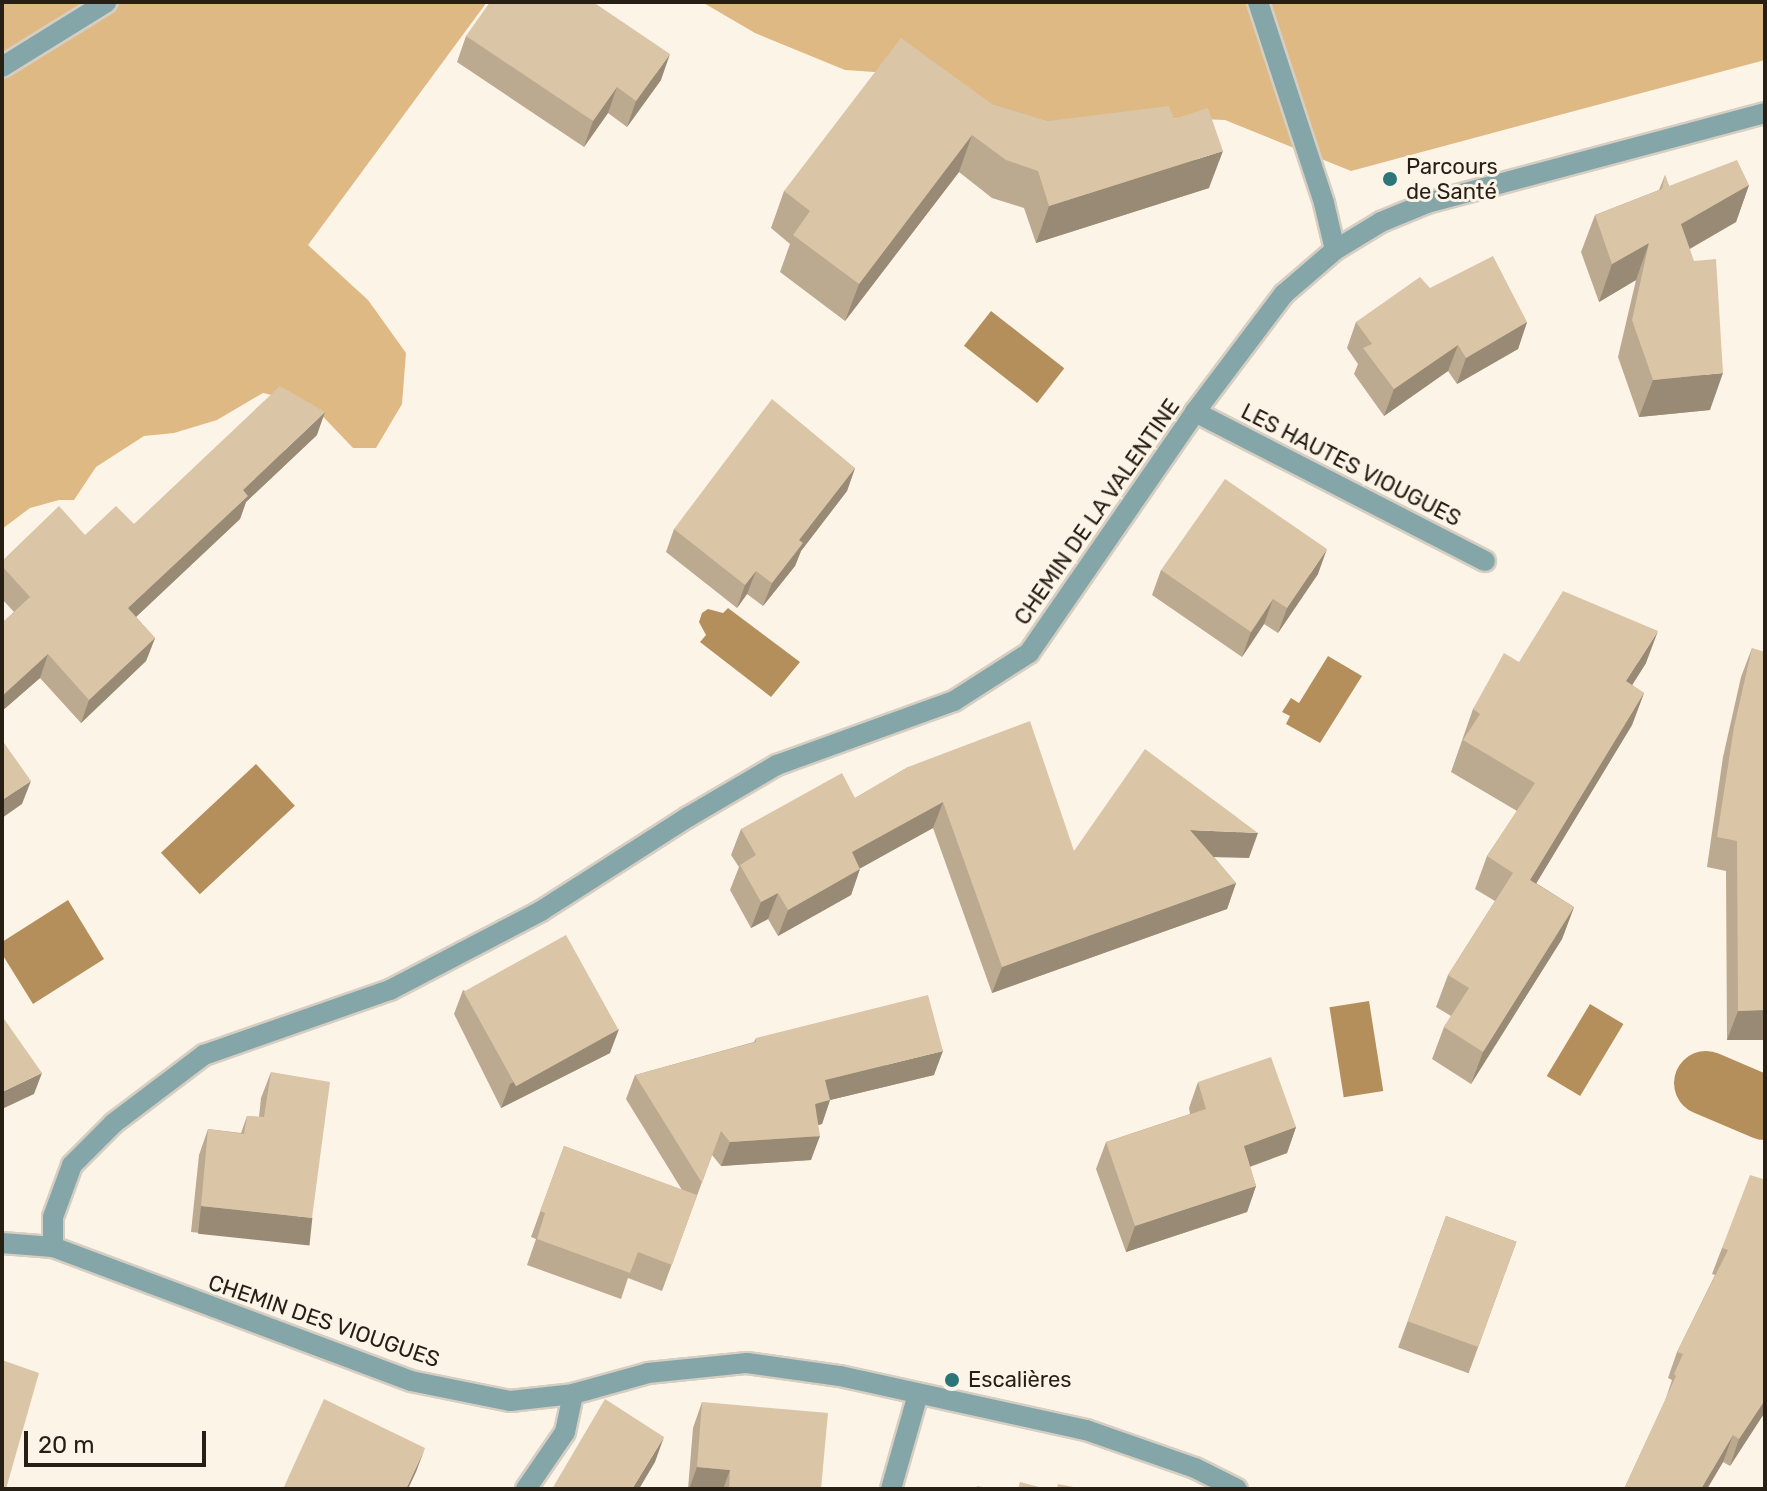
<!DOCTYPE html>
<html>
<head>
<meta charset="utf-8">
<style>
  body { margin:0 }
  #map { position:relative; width:1767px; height:1491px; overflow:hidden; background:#fdf4e8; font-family:Rubik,sans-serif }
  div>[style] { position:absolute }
  .forest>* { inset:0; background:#dfb984 }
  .water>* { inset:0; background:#b48f5c; transform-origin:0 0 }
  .canal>* { height:64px; margin:-32px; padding:0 32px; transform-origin:32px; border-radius:32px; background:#b48f5c }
  .roads { filter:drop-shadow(2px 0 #d6cec2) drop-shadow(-2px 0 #d6cec2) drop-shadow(0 2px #d6cec2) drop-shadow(0 -2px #d6cec2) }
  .street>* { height:20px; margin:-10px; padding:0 10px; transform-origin:10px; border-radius:10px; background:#85a6a8 }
  .wall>* { inset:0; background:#bba990; transform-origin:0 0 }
  .shaded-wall>* { inset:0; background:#998a75; transform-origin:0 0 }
  .building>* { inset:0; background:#dac5a7; transform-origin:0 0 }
  .dots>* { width:22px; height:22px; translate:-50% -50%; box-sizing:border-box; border:4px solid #fdf4e8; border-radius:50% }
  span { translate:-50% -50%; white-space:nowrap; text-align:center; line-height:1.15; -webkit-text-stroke:6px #fdf4e8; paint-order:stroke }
  .poi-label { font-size:22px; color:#271f14 }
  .left { translate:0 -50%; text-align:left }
  .street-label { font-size:22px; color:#271f14 }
  .frame { position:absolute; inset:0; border:4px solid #271f14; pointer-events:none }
  .scale { position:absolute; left:24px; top:1431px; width:182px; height:36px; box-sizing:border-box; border:4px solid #271f14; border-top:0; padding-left:10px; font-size:24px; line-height:28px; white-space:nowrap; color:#271f14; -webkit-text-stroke:6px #fdf4e8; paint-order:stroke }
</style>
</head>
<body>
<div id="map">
  <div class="forest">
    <i style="clip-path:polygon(2px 2px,487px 2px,308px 245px,368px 300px,406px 353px,402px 404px,376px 448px,353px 448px,311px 404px,263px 393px,217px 420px,174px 433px,144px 436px,96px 467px,74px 500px,59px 500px,30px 508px,2px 529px)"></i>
    <i style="clip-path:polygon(702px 2px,1765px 2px,1765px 60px,1351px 171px,1225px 120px,1177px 118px,1078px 147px,889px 73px,845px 70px,755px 33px)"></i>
  </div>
  <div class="water">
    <i style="left:991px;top:311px;width:93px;height:44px;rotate:38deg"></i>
    <i style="clip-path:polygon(728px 608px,800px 662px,771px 697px,700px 642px,706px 635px,699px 622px,702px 613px,708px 609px,723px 613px)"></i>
    <i style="clip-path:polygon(1328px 656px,1362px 676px,1320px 743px,1286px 724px,1290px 716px,1282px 712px,1291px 698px,1299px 703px)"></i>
    <i style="left:256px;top:764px;width:57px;height:130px;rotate:47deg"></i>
    <i style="clip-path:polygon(68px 900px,104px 959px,33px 1004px,2px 954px,2px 942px)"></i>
    <i style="left:1369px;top:1001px;width:91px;height:40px;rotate:81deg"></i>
    <i style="left:1590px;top:1004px;width:39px;height:84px;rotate:31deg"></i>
  </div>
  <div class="canal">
    <i style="left:1706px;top:1083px;width:64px;rotate:23deg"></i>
  </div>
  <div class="roads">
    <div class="street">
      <i style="left:1258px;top:2px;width:212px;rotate:71.8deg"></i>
      <i style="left:1324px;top:203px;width:48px;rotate:76.8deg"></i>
      <i style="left:2px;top:67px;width:123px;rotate:-31.8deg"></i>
      <i style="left:1195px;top:412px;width:326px;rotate:27.2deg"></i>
      <i style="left:2px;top:1243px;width:51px;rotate:4.5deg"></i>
      <i style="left:53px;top:1247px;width:382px;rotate:20.5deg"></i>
      <i style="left:411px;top:1381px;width:101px;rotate:11.4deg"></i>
      <i style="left:510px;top:1401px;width:63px;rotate:-6.3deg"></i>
      <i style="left:573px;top:1394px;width:78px;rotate:-15.6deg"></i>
      <i style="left:648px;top:1373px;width:100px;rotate:-5.8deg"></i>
      <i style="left:747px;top:1363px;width:94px;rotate:8deg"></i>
      <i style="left:840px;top:1376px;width:252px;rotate:12.4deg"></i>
      <i style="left:1086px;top:1430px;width:115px;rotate:19.2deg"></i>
      <i style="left:1195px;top:1468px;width:47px;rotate:26.6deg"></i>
      <i style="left:53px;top:1247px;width:30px;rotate:-90deg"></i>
      <i style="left:53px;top:1217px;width:55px;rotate:-69.9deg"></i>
      <i style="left:72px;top:1165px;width:59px;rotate:-45deg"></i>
      <i style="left:114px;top:1123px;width:113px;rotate:-37.1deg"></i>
      <i style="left:204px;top:1055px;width:197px;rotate:-19.3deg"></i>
      <i style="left:390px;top:990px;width:170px;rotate:-27.6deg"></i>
      <i style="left:541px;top:911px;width:174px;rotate:-32.6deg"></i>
      <i style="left:688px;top:817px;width:103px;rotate:-30.3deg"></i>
      <i style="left:777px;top:765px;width:188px;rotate:-19.9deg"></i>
      <i style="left:954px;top:701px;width:89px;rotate:-32.6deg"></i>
      <i style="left:1029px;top:653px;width:293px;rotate:-55.4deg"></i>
      <i style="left:1195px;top:412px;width:148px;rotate:-53deg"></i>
      <i style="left:1284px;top:294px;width:67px;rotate:-40.8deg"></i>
      <i style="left:1335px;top:250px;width:54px;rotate:-31.3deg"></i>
      <i style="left:1381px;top:222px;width:50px;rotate:-22.4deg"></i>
      <i style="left:1427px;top:203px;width:350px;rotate:-14.9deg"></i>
      <i style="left:526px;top:1489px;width:69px;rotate:-55.6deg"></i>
      <i style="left:565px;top:1432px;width:39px;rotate:-78deg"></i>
      <i style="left:891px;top:1489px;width:99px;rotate:-74.1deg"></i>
    </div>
  </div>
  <div class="wall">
    <i style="clip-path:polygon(597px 5px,661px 80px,627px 127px,608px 113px,584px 147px,457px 62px,466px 36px)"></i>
    <i style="clip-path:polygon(992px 104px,1048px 121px,1174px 119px,1209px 188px,1036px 243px,1024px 208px,992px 198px,959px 172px,845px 321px,780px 272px,790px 244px,771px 228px,784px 191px)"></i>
    <i style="clip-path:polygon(1665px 175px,1669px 186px,1749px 185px,1736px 222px,1690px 249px,1710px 410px,1639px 417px,1618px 357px,1636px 280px,1599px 302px,1581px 252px,1595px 215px,1659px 190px)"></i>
    <i style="clip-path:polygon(1430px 288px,1527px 322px,1518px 349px,1457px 384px,1448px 371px,1384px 416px,1354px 374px,1358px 364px,1347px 348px,1356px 322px)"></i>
    <i style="clip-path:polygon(317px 435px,246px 502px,240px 519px,136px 617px,155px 638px,146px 661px,81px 723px,40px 678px,2px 711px,2px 623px,14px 612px,2px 599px,2px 561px,85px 535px,134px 524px)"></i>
    <i style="clip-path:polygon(855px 468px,847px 491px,801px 551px,795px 566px,763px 606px,747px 594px,737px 608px,666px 552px,674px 529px)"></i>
    <i style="clip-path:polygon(1161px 570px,1318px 574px,1278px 633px,1264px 624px,1242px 657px,1152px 595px)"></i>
    <i style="clip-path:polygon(1752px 648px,1765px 1040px,1727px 1040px,1726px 871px,1707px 867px,1723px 757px,1741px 677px)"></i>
    <i style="clip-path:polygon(1519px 662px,1646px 663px,1632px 685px,1644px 693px,1632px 725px,1536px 883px,1574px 907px,1562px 939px,1471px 1084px,1432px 1059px,1444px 1027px,1451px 1016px,1436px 1007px,1448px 975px,1495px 901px,1475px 889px,1487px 856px,1517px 811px,1451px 772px,1473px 709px)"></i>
    <i style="clip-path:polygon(908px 767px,1074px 851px,1249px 858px,1214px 857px,1236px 883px,1227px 909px,992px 993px,933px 828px,860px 868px,851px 895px,778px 936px,768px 919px,751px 928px,730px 890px,739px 867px,731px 855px,741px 829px,855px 798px)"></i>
    <i style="clip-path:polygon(463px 990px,610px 1053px,501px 1108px,454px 1014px)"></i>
    <i style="clip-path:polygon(756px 1038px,934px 1075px,830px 1100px,822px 1124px,818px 1125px,811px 1160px,721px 1166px,712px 1155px,662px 1291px,628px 1278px,621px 1299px,527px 1265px,536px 1239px,531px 1237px,564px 1146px,682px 1190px,626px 1099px,635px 1075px,754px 1042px)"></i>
    <i style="clip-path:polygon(271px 1072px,302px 1244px,191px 1232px,199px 1155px,208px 1129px,241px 1133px,247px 1116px,259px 1117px,261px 1098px)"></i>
    <i style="clip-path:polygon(1198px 1082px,1296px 1127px,1287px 1153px,1250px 1167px,1256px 1186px,1247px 1212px,1126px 1252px,1096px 1169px,1106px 1142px,1190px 1114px,1189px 1108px)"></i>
    <i style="clip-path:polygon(1765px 1176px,1765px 1412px,1730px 1466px,1723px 1462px,1707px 1489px,1624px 1489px,1665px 1401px,1672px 1380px,1668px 1378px,1677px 1352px,1715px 1275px,1712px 1274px,1722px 1248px)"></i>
    <i style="left:1446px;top:1216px;width:75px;height:140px;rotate:20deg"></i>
    <i style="clip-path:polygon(702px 1402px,821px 1489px,688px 1489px,693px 1428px)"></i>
  </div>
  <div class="shaded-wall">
    <i style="clip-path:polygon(670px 54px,661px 80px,627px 127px,636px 101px)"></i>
    <i style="clip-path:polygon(617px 87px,608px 113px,584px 147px,593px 121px)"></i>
    <i style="clip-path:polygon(972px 135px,959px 172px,845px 321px,859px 284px)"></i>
    <i style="clip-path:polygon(1223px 151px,1209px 188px,1036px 243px,1049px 206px)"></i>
    <i style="clip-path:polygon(1749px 185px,1736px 222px,1668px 261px,1681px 224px)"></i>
    <i style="clip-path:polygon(1649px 243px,1636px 280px,1599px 302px,1612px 264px)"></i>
    <i style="clip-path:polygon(1527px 322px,1518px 349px,1457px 384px,1466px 358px)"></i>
    <i style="clip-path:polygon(1458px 345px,1448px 371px,1384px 416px,1394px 389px)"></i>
    <i style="clip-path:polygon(1723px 373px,1710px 410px,1639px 417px,1653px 380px)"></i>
    <i style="clip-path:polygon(325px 412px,317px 435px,246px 502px,240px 519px,120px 632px,128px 608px,243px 490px)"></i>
    <i style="clip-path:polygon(855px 468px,847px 491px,801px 551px,795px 566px,763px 606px,772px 583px,799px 540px)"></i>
    <i style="clip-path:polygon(1327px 549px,1318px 574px,1278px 633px,1287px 608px)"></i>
    <i style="clip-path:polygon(756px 571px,747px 594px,737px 608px,745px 585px)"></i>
    <i style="clip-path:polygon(1273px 599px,1264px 624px,1242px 657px,1251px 632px)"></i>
    <i style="clip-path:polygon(1658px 631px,1646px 663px,1614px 714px,1626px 681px)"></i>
    <i style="clip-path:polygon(155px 638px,146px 661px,81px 723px,89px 700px)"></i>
    <i style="clip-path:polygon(48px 654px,40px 678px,2px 711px,2px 696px)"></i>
    <i style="clip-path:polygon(1644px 693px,1632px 725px,1519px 912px,1530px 880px)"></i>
    <i style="clip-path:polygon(31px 781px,22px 804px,2px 818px,2px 800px)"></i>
    <i style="clip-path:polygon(943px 802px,933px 828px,843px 878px,852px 852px)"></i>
    <i style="clip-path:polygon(1190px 830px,1258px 833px,1249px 858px,1180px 856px)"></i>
    <i style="clip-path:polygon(860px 869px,851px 895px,778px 936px,788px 910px)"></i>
    <i style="clip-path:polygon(1236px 883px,1227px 909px,992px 993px,1002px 967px)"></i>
    <i style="clip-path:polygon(778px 893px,768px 919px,751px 928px,761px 902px)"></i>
    <i style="clip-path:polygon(1574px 907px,1562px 939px,1471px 1084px,1483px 1052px)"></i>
    <i style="clip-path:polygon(1765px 1010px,1765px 1040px,1727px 1040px,1738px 1011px)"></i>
    <i style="clip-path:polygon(619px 1029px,610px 1053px,501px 1108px,510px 1084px)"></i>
    <i style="clip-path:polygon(943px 1051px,934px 1075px,830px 1100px,822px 1124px,806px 1128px,825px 1080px)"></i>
    <i style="clip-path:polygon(42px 1073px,34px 1094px,2px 1109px,2px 1092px)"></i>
    <i style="clip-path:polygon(1296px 1127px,1287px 1153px,1234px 1172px,1244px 1146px)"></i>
    <i style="clip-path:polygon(820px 1136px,811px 1160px,721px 1166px,730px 1142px)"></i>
    <i style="clip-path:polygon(1256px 1186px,1247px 1212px,1126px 1252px,1135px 1226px)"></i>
    <i style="left:201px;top:1206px;width:112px;height:28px;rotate:6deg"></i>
    <i style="clip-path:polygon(1765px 1400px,1765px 1412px,1730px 1466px,1739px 1439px)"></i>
    <i style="clip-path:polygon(1733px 1435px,1723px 1462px,1707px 1489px,1701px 1489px)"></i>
    <i style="clip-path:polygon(664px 1437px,655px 1462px,639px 1489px,632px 1489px)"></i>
    <i style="clip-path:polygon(425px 1448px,416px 1472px,408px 1489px,406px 1489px)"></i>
    <i style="clip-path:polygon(697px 1467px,730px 1470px,723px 1489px,689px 1489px)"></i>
  </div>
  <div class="building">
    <i style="clip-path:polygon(490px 2px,593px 2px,670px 54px,636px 101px,617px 87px,593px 121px,466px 36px)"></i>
    <i style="clip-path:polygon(901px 38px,992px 104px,1048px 121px,1169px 106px,1174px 119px,1208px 108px,1223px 151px,1049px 206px,1038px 171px,1006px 160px,972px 135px,859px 284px,793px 235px,810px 211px,784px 191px)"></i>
    <i style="clip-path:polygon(1737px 160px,1749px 185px,1681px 224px,1694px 261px,1716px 259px,1723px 373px,1653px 380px,1632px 320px,1649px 243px,1612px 264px,1595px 215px,1662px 189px,1665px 175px,1669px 186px)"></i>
    <i style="clip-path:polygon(1493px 256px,1527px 322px,1466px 358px,1458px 345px,1394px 389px,1363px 348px,1372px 344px,1356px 322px,1420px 277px,1430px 288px)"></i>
    <i style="clip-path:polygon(280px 386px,325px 412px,243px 490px,248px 496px,128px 608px,155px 638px,89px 700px,48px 654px,2px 696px,2px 623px,30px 597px,2px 566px,2px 561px,59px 506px,85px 535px,116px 506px,134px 524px)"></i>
    <i style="clip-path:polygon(772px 399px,855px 468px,799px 540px,803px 543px,772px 583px,756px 571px,745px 585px,674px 529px)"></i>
    <i style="clip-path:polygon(1225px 479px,1327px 549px,1287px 608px,1273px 599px,1251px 632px,1161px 570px)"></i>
    <i style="clip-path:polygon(1563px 591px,1658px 631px,1626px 681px,1644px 693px,1530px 880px,1574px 907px,1483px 1052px,1444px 1027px,1469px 988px,1448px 975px,1513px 873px,1487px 856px,1535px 783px,1463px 740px,1480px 714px,1473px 709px,1504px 653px,1519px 662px)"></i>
    <i style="clip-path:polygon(1752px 648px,1765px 652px,1765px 1010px,1738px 1011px,1737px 841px,1717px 837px,1734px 727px)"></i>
    <i style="clip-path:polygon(1030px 721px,1074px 851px,1145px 749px,1258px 833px,1190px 830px,1236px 883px,1002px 967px,943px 802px,852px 852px,860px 869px,788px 910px,778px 893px,761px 902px,740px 865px,756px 855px,741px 829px,842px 773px,855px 798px,908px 767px)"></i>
    <i style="clip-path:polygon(2px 740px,31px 781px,2px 800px)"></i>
    <i style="left:566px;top:935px;width:108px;height:117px;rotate:61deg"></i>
    <i style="clip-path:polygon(928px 995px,943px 1051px,825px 1080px,830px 1100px,815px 1104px,820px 1136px,730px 1142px,721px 1131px,702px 1183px,635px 1075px,756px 1042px,756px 1038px)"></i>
    <i style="clip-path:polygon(2px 1016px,42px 1073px,2px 1092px)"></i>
    <i style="clip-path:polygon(1271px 1057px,1296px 1127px,1244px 1146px,1256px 1186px,1135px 1226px,1106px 1142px,1206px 1109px,1198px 1082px)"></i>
    <i style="clip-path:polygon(271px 1072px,330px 1082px,312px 1218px,201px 1206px,208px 1129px,244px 1134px,247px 1116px,264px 1117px)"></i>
    <i style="clip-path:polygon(564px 1146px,697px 1195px,672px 1265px,638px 1252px,630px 1273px,537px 1239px,545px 1213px,540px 1211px)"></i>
    <i style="clip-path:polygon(1750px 1175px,1763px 1179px,1765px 1176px,1765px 1400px,1739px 1439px,1733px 1435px,1701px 1489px,1624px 1489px,1676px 1376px,1674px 1374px,1683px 1354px,1677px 1352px,1728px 1250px,1722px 1248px)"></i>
    <i style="left:1446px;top:1216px;width:75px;height:112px;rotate:20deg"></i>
    <i style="clip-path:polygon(2px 1360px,39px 1373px,6px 1489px,2px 1489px)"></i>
    <i style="clip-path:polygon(324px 1399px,425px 1448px,406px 1489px,283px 1489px)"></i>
    <i style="clip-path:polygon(605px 1399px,664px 1437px,632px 1489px,552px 1489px)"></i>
    <i style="clip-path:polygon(702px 1402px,828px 1413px,821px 1489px,729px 1489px,730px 1470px,697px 1467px)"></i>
    <i style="clip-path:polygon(1020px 1482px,1047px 1489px,1018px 1489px)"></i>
    <i style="clip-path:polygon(1058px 1484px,1084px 1489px,1057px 1489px)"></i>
    <i style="clip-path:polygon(977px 1486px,993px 1489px,977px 1489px)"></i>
  </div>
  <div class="dots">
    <i style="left:1390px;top:179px;background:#2c767a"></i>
    <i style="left:952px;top:1380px;background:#2c767a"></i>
  </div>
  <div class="poi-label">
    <span class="left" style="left:1406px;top:179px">Parcours<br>de Santé</span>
    <span class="left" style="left:968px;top:1380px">Escalières</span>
  </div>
  <div class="street-label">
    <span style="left:1351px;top:465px;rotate:27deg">LES HAUTES VIOUGUES</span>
    <span style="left:1097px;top:512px;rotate:-55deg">CHEMIN DE LA VALENTINE</span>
    <span style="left:324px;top:1321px;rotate:19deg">CHEMIN DES VIOUGUES</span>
  </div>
  <div class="frame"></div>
  <div class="scale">20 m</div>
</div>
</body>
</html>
